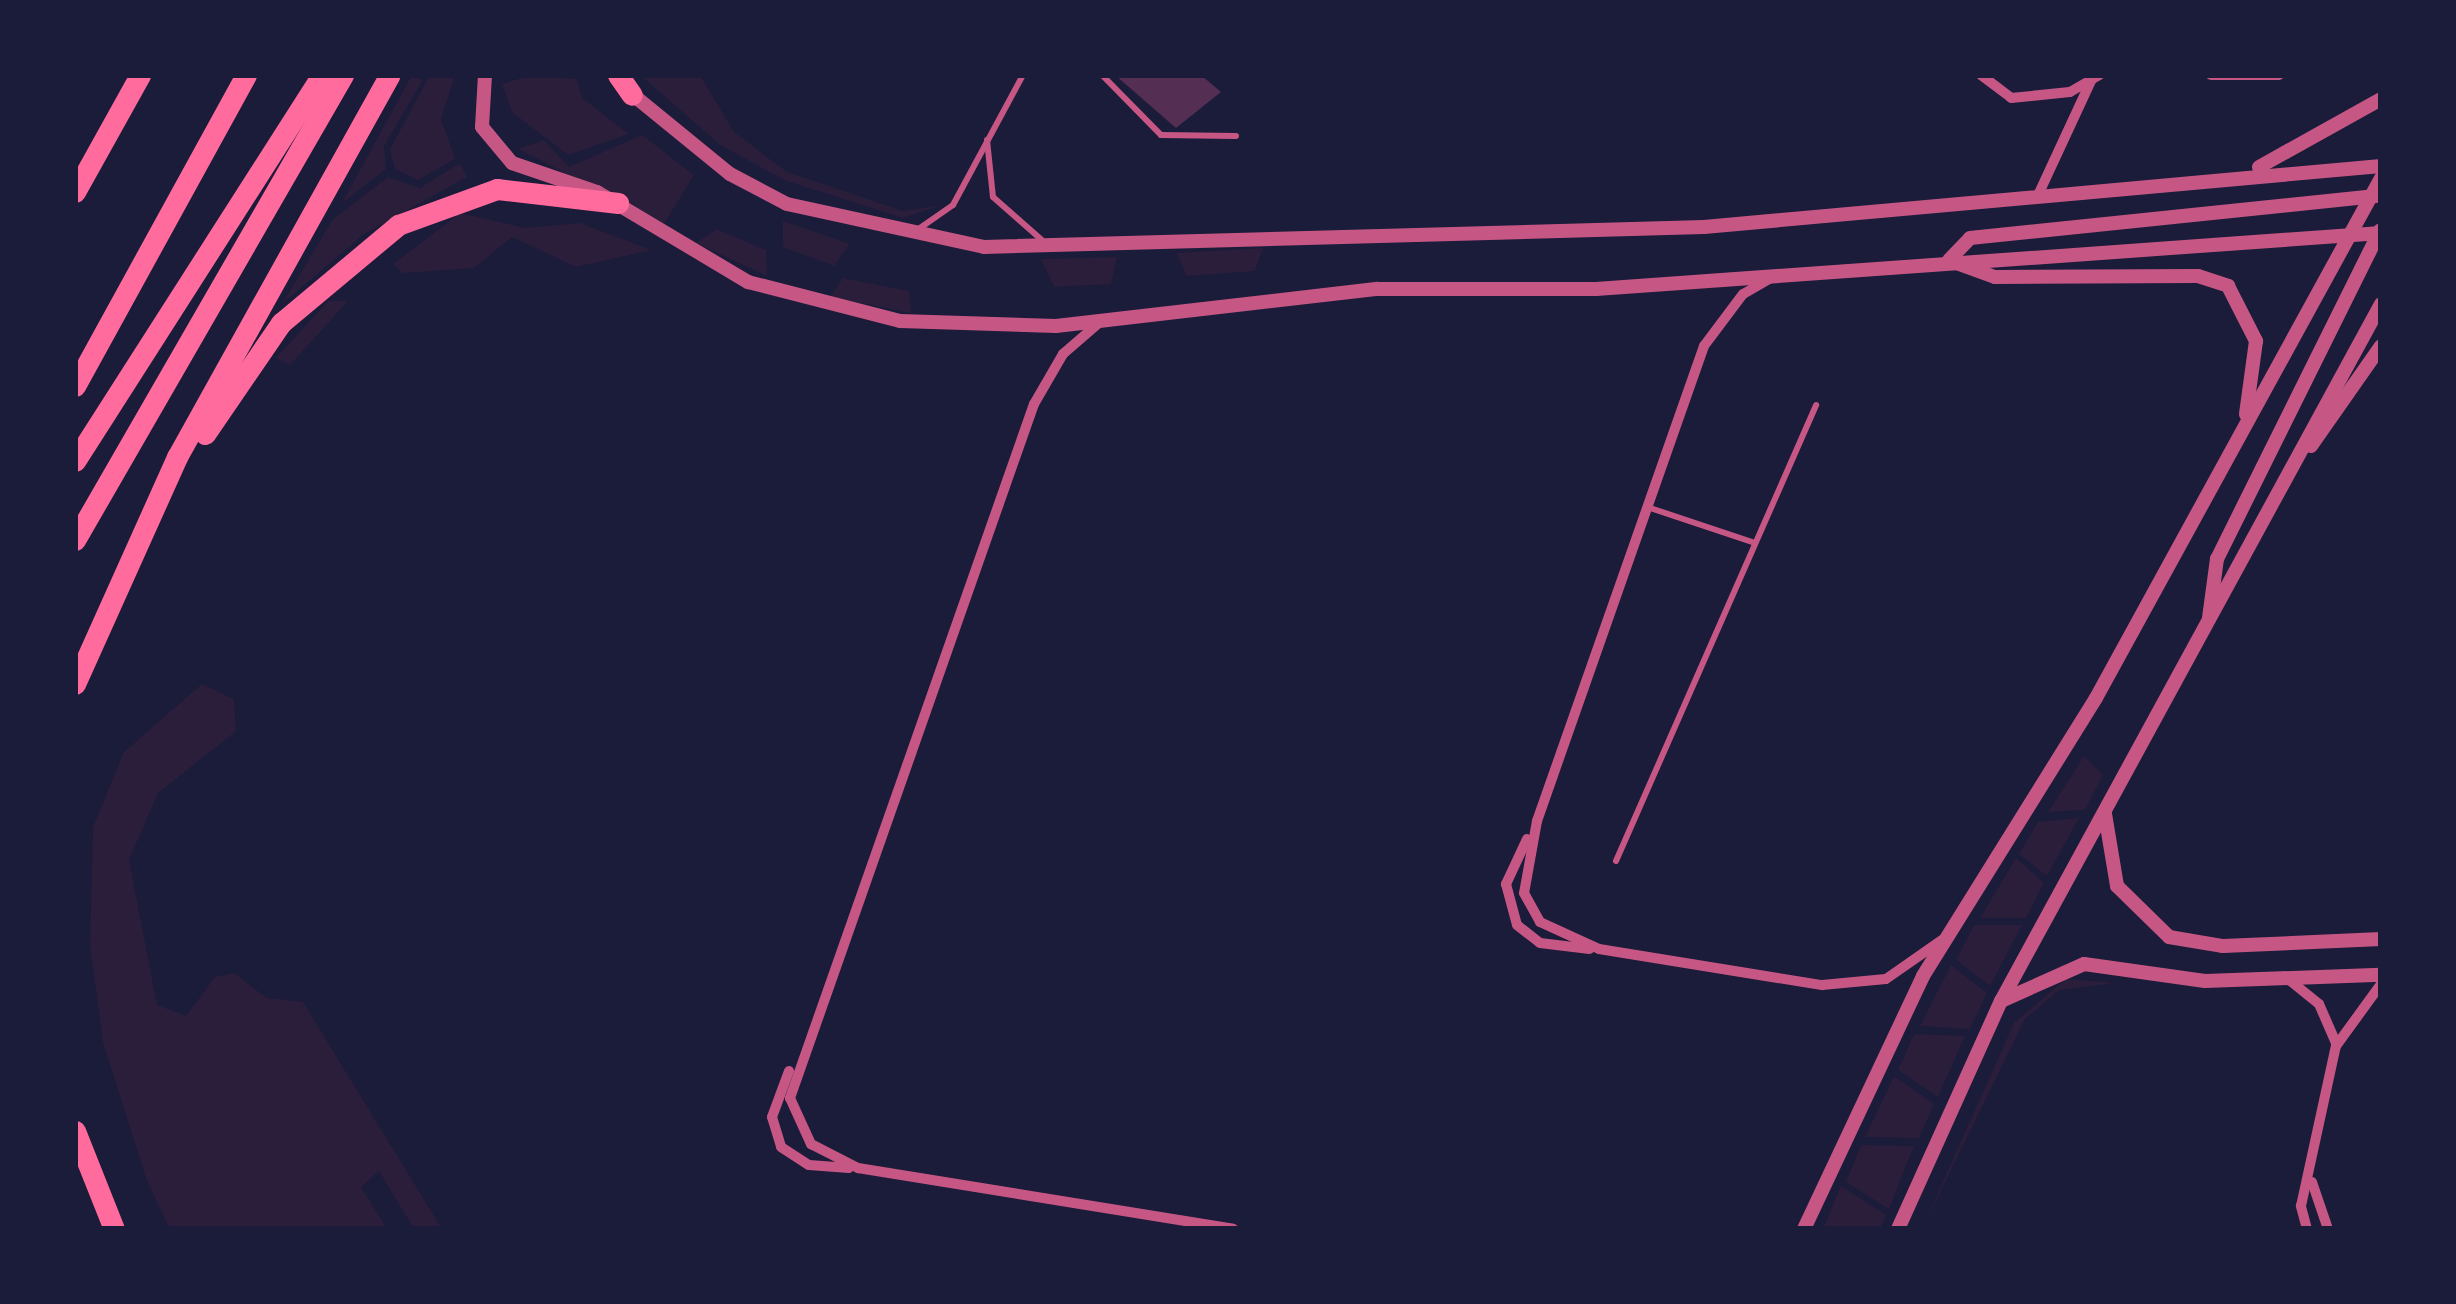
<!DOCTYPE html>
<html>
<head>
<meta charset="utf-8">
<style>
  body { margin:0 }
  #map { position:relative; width:2456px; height:1304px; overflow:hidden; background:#1b1b3a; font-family:"Noto Serif",serif }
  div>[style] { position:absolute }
  .green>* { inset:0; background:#2a1e3b }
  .building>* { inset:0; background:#542f53 }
  .service>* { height:6px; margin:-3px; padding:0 3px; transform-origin:3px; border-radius:3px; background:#c65784 }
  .minor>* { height:10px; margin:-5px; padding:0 5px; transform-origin:5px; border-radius:5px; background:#c65784 }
  .tertiary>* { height:14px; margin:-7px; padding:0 7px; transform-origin:7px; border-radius:7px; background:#c65784 }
  .motorway>* { height:21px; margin:-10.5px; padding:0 10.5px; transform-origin:10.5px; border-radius:10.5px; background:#ff6b9d }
  span { translate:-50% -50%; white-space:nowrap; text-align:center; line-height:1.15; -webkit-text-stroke:12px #1b1b3a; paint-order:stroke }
  .frame { position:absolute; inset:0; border:78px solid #1b1b3a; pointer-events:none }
</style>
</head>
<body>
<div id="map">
  <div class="green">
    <i style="clip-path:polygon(412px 75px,423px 80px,384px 146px,386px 169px,342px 203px)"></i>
    <i style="clip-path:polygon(430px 75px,455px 75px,441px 119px,455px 159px,418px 180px,395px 169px,390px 149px)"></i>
    <i style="clip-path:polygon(531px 75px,577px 79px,582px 98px,629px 134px,568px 155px,512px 112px,502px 84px)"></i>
    <i style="clip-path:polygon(640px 75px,700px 75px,734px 132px,787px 172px,903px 211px,941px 205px,903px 218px,784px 180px,719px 144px)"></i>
    <i style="clip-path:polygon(642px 135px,694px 175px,664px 224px,518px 149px,544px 140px,569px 167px)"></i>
    <i style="clip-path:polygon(460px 163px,467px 177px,364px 234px,282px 304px,333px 219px,388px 177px,420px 188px)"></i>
    <i style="clip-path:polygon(460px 213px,525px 228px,580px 223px,651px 250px,576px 267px,512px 237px,474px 268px,403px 273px,393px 264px)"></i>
    <i style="clip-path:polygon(783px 221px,850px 244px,834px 266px,783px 247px)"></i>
    <i style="clip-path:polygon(717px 229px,766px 250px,767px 276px,696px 243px)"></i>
    <i style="clip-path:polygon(1263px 248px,1255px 271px,1187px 276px,1176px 253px)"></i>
    <i style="clip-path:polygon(1117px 257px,1111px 284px,1054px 287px,1041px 259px)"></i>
    <i style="clip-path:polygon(843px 278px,909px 291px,911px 313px,830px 297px)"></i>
    <i style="clip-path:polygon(328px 301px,348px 301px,290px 365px,276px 358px)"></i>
    <i style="clip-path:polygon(202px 684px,234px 699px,236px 731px,158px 793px,129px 860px,157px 1005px,186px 1016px,215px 977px,234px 973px,267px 998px,303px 1002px,442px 1229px,414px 1229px,379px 1171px,361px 1187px,387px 1229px,170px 1229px,147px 1181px,103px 1042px,90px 945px,93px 827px,124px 752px)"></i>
    <i style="clip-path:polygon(2084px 756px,2103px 775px,2085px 810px,2048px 812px)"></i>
    <i style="clip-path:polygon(2079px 818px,2047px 876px,2019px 854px,2038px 822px)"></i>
    <i style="clip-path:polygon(2016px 858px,2044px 883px,2026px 918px,1980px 918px)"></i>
    <i style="clip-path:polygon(1974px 925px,2022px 925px,1990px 986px,1956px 960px)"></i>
    <i style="clip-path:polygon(1951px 965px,1987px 993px,1970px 1029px,1920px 1026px)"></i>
    <i style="clip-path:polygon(2066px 979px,2115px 983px,2059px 990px,2025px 1019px,1922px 1229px,2014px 1023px)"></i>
    <i style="clip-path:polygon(1914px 1034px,1965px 1036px,1938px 1097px,1898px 1070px)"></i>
    <i style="clip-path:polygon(1894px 1076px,1934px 1104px,1919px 1138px,1865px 1137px)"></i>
    <i style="clip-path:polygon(1861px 1145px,1914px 1146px,1889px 1209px,1846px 1182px)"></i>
    <i style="clip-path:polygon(1841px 1186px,1886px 1215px,1880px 1229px,1823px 1229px)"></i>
  </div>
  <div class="building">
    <i style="clip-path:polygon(1115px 75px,1201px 75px,1221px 92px,1176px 128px)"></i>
  </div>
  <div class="service">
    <i style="left:1102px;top:75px;width:84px;rotate:45.5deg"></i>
    <i style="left:1161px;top:135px;width:75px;rotate:0.8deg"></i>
    <i style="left:987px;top:140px;width:57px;rotate:84deg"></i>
    <i style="left:993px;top:197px;width:65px;rotate:41.3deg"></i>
    <i style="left:920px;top:228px;width:40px;rotate:-34.9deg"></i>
    <i style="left:953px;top:205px;width:148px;rotate:-61.7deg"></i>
    <i style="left:1647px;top:507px;width:114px;rotate:18.4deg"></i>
    <i style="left:1616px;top:861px;width:498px;rotate:-66.3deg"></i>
  </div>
  <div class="minor">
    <i style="left:1981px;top:75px;width:38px;rotate:37deg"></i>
    <i style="left:2011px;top:98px;width:59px;rotate:-5.8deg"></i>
    <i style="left:2070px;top:92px;width:34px;rotate:-30deg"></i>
    <i style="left:2211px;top:75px;width:68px"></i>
    <i style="left:2039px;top:193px;width:126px;rotate:-65.1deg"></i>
    <i style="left:1771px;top:278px;width:32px;rotate:150deg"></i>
    <i style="left:1743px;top:294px;width:65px;rotate:126.9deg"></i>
    <i style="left:1704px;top:346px;width:504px;rotate:109.37deg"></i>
    <i style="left:1537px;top:821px;width:73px;rotate:100.2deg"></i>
    <i style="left:1524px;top:893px;width:33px;rotate:61deg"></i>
    <i style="left:1540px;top:922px;width:65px;rotate:24.6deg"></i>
    <i style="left:1599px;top:949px;width:226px;rotate:9.2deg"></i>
    <i style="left:1822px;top:985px;width:64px;rotate:-5.4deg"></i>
    <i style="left:1886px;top:979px;width:68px;rotate:-34.9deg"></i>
    <i style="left:1100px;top:322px;width:49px;rotate:139.1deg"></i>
    <i style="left:1063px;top:354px;width:58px;rotate:120.1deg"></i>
    <i style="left:1034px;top:404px;width:736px;rotate:109.37deg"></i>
    <i style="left:790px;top:1098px;width:51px;rotate:65.5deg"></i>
    <i style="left:811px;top:1144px;width:53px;rotate:27.1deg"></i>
    <i style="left:858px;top:1168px;width:380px;rotate:9.2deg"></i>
    <i style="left:1527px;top:839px;width:50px;rotate:115deg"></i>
    <i style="left:1506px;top:884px;width:42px;rotate:75deg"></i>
    <i style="left:1517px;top:925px;width:29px;rotate:38deg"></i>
    <i style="left:1540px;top:943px;width:50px;rotate:6.8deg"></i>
    <i style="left:2288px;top:979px;width:40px;rotate:39deg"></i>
    <i style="left:2319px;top:1004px;width:43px;rotate:66.4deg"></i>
    <i style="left:789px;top:1071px;width:49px;rotate:110.3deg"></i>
    <i style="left:772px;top:1117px;width:31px;rotate:73deg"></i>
    <i style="left:781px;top:1147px;width:33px;rotate:33deg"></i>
    <i style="left:809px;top:1165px;width:40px;rotate:4.3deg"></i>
    <i style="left:2312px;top:1182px;width:50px;rotate:71.2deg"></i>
    <i style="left:2307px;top:1229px;width:24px;rotate:-105deg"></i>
    <i style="left:2301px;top:1206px;width:164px;rotate:-77.7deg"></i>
    <i style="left:2336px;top:1046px;width:77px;rotate:-54deg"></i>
  </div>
  <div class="tertiary">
    <i style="left:485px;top:75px;width:52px;rotate:93.3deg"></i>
    <i style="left:482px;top:127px;width:47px;rotate:50.2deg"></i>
    <i style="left:512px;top:163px;width:90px;rotate:18.8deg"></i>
    <i style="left:597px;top:192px;width:176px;rotate:30.8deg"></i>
    <i style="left:748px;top:282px;width:157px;rotate:14.4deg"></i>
    <i style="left:900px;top:321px;width:156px;rotate:1.8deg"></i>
    <i style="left:1056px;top:326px;width:324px;rotate:-6.6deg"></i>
    <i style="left:1378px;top:289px;width:218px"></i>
    <i style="left:1596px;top:289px;width:787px;rotate:-4.08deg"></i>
    <i style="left:627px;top:90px;width:133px;rotate:39.2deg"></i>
    <i style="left:730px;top:174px;width:64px;rotate:27.8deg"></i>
    <i style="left:787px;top:204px;width:202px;rotate:12.3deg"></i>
    <i style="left:984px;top:247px;width:720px;rotate:-1.59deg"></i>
    <i style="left:1704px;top:227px;width:680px;rotate:-5.15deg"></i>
    <i style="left:2259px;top:167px;width:140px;rotate:-29.1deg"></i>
    <i style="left:1949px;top:260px;width:30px;rotate:-46deg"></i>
    <i style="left:1970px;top:238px;width:408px;rotate:-5.9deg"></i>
    <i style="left:1959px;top:264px;width:38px;rotate:20deg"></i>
    <i style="left:1995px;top:277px;width:203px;rotate:-0.3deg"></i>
    <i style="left:2198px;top:276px;width:32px;rotate:18deg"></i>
    <i style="left:2228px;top:286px;width:62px;rotate:63deg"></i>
    <i style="left:2256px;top:341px;width:74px;rotate:97.8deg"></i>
    <i style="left:2311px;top:446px;width:122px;rotate:-55deg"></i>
    <i style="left:2209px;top:618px;width:60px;rotate:-82.3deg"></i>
    <i style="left:2217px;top:559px;width:367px;rotate:-63.6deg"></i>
    <i style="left:2105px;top:814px;width:73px;rotate:80.5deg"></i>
    <i style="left:2117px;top:886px;width:73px;rotate:44.4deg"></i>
    <i style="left:2169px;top:937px;width:55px;rotate:9.5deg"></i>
    <i style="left:2223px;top:946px;width:158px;rotate:-2.5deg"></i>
    <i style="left:2001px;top:1001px;width:91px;rotate:-24deg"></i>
    <i style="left:2084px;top:964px;width:122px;rotate:8deg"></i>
    <i style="left:2205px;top:981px;width:176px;rotate:-2deg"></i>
    <i style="left:1804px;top:1229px;width:280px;rotate:-64.8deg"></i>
    <i style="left:1923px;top:976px;width:327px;rotate:-58.1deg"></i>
    <i style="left:2096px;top:698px;width:593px;rotate:-61.27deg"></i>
    <i style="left:1898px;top:1229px;width:250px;rotate:-65.7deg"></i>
    <i style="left:2001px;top:1001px;width:794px;rotate:-61.4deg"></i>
  </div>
  <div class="motorway">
    <i style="left:618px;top:75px;width:24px;rotate:55deg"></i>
    <i style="left:75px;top:192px;width:134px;rotate:-60.9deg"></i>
    <i style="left:75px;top:386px;width:355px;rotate:-61.2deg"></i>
    <i style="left:205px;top:434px;width:135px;rotate:-55.6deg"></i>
    <i style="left:281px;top:323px;width:153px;rotate:-39.9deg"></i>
    <i style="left:398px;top:225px;width:105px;rotate:-20deg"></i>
    <i style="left:497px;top:189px;width:122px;rotate:6.6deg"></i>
    <i style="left:75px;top:461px;width:458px;rotate:-57.4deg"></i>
    <i style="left:75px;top:540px;width:537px;rotate:-60.04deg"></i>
    <i style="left:75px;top:684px;width:249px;rotate:-65.8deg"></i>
    <i style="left:177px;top:457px;width:437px;rotate:-60.9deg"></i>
    <i style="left:75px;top:1131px;width:105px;rotate:68.3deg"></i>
  </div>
  <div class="frame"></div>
</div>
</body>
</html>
